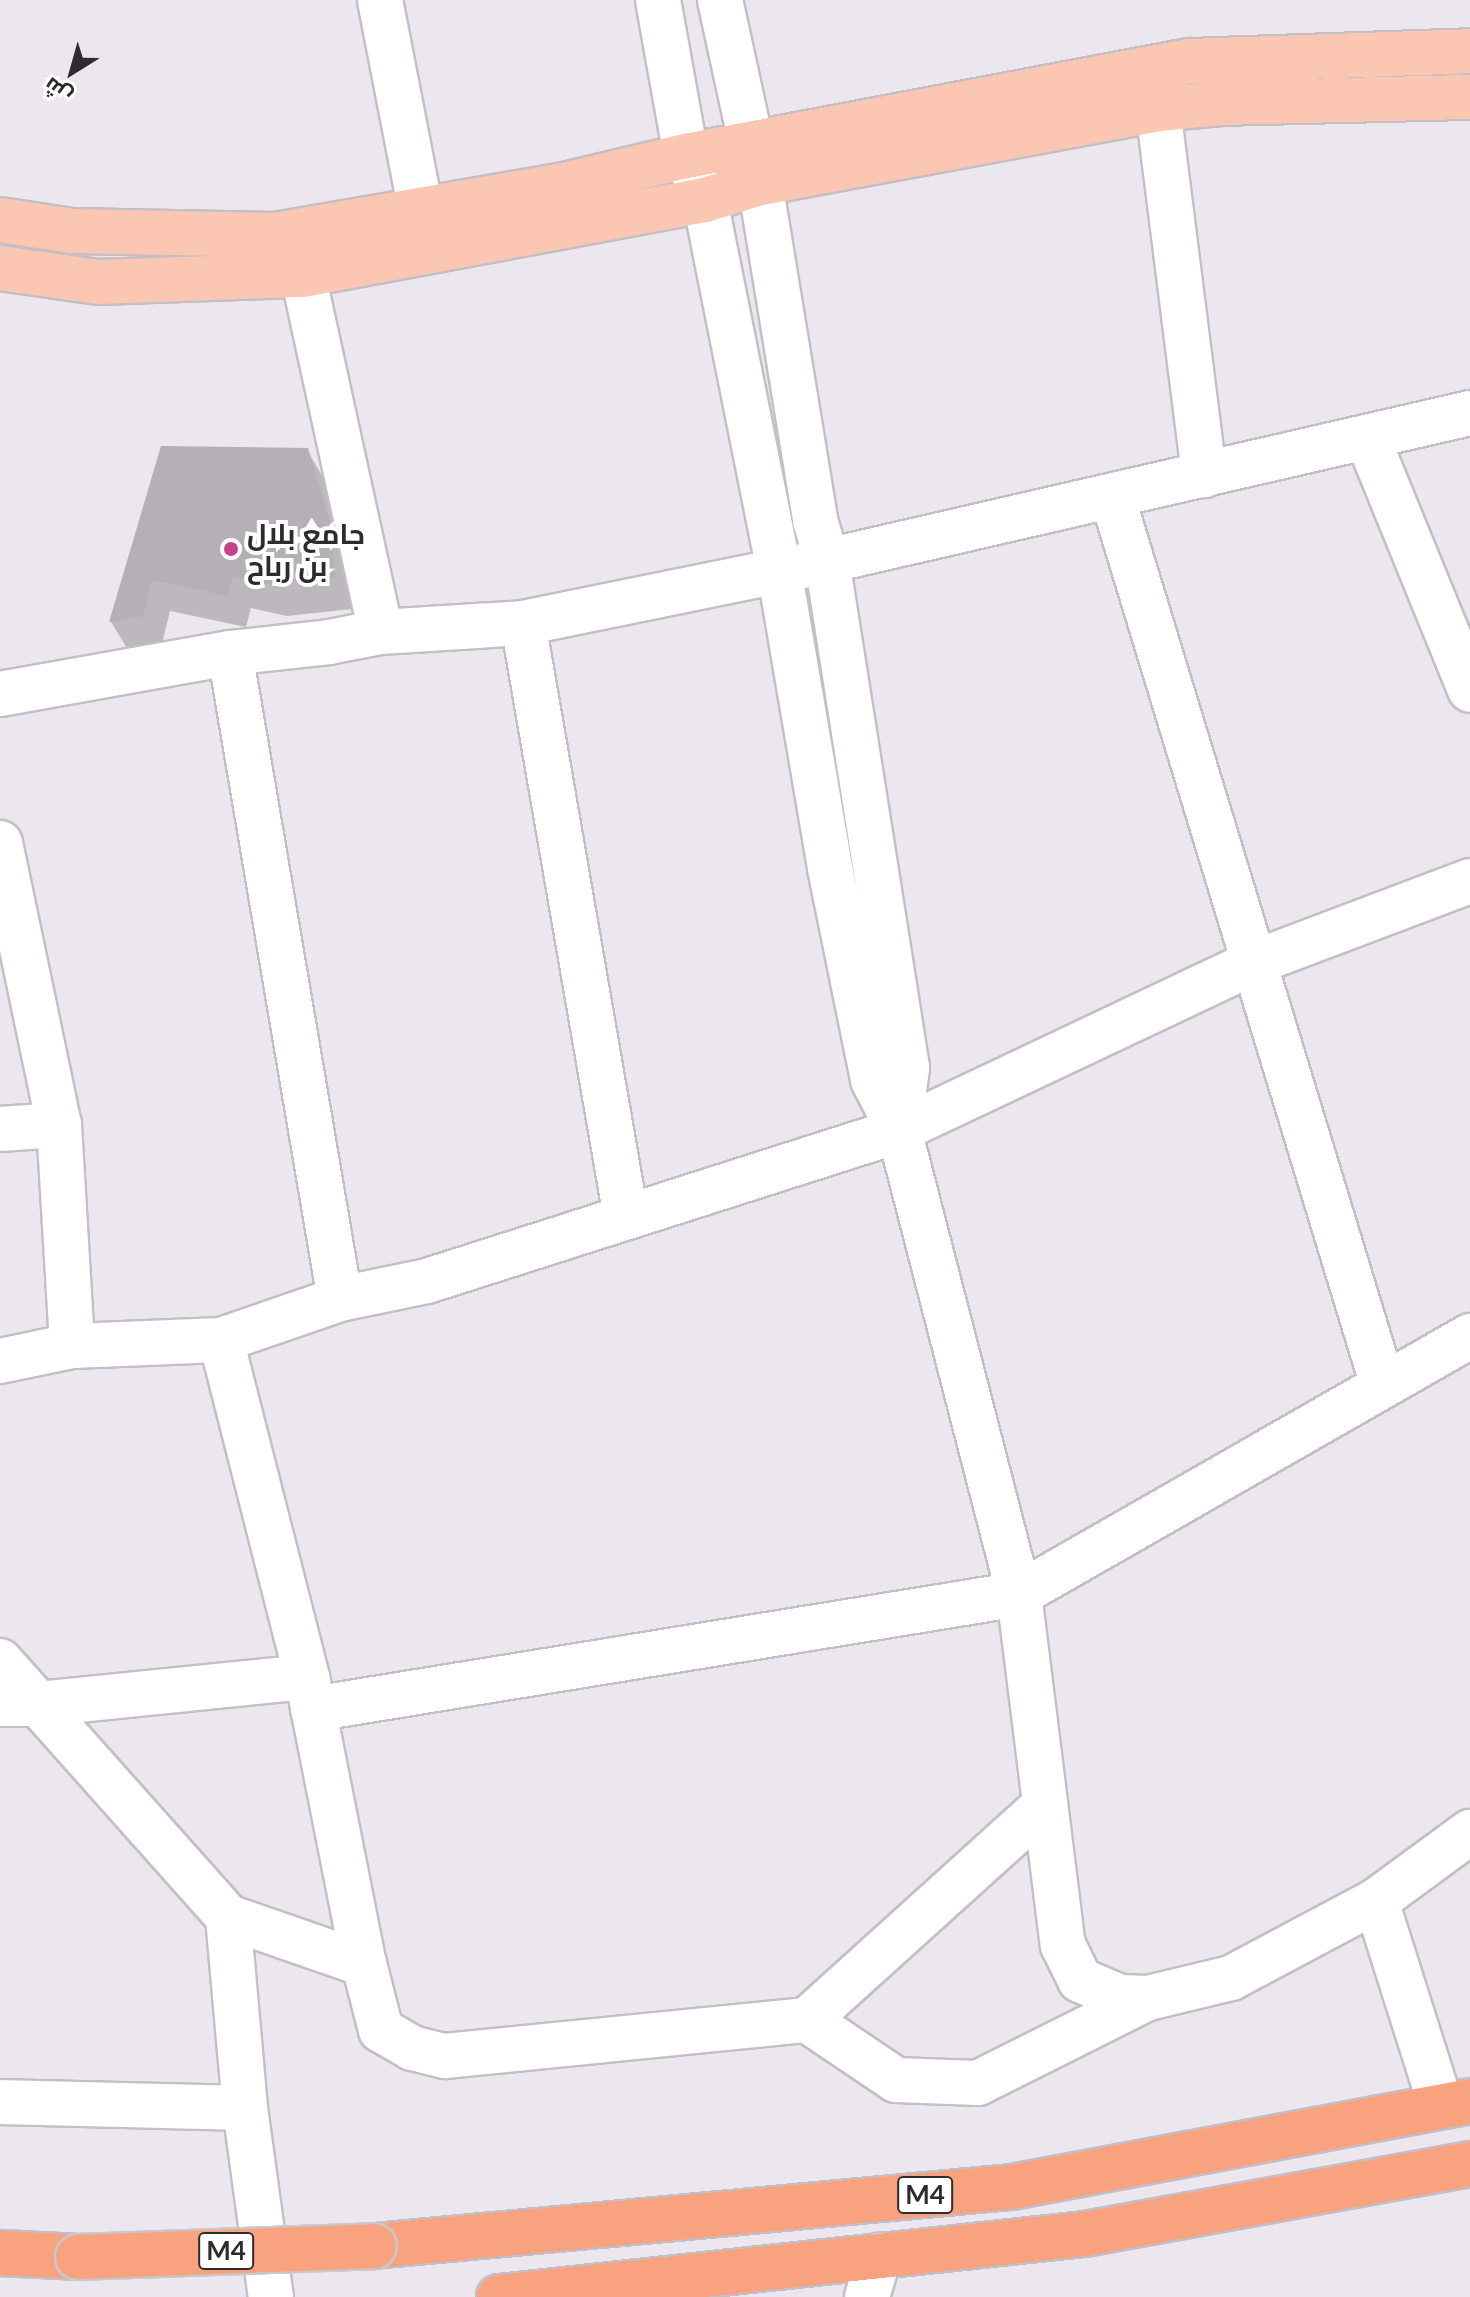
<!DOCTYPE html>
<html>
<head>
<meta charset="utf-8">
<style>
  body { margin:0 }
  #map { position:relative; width:1470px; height:2297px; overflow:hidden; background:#ece6ee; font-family:Lato,Cairo,sans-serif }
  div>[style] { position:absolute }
  .shadow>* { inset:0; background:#0003 }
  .building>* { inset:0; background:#b5afb6 }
  .roads { filter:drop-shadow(2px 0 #c4bec5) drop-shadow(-2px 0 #c4bec5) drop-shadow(0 2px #c4bec5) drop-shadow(0 -2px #c4bec5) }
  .street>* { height:44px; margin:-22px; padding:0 22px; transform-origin:22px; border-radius:22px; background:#fff }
  .secondary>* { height:44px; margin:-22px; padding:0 22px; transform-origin:22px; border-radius:22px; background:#fff }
  .primary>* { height:44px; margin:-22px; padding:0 22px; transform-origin:22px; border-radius:22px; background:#fbc7b3 }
  .highway>* { height:44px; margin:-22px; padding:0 22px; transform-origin:22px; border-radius:22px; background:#f9a280 }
  .bridges { filter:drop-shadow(2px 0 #c8c8c9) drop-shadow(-2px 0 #c8c8c9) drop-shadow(0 2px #c8c8c9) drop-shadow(0 -2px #c8c8c9) }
  .highway-bridge>* { height:44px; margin:-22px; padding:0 22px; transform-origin:22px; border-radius:22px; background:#f9a280 }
  .dots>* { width:22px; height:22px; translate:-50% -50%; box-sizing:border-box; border:4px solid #fff; border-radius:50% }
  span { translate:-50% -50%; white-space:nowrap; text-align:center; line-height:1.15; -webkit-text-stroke:8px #fff; paint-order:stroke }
  .shield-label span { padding:2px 6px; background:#fff; border:2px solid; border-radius:6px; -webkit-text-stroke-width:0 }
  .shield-label { font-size:26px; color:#2d2b2e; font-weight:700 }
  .poi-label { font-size:28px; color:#2d2b2e; font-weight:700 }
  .left { translate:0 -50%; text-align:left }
  .north { position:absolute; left:32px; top:32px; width:80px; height:80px; -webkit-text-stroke:6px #fff; paint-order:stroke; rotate:217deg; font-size:22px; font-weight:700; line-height:32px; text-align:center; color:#2d2b2e }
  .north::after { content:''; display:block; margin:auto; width:28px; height:36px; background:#2d2b2e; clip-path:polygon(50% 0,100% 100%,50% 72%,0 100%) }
</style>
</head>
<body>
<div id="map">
  <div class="shadow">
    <i style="clip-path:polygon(163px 448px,307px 450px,326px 482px,348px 555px,352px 609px,287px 616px,251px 608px,246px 627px,170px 611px,161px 648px,130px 653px,111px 622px)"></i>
  </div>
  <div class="building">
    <i style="clip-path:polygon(161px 446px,308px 448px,330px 521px,335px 577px,268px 584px,233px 577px,228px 596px,152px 580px,143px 616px,109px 622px)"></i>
  </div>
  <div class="roads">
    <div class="street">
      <i style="left:380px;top:0;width:214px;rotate:79deg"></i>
      <i style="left:1158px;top:109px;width:369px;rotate:82.8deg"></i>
      <i style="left:303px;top:275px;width:365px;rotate:77.7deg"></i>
      <i style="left:1367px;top:437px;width:273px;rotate:67.8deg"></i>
      <i style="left:1112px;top:496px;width:930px;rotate:73.06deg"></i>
      <i style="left:523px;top:623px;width:603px;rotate:80.16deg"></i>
      <i style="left:230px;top:653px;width:655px;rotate:80.34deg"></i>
      <i style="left:0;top:694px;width:234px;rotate:-10.1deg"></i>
      <i style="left:230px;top:653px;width:100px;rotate:-6.3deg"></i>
      <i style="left:329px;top:642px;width:53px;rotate:-10.9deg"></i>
      <i style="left:381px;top:632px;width:142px;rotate:-3.6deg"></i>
      <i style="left:523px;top:623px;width:310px;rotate:-11.5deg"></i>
      <i style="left:827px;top:561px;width:660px;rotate:-12.96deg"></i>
      <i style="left:0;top:843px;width:288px;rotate:78.2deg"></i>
      <i style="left:59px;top:1125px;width:221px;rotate:86.6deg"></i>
      <i style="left:0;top:1129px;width:59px;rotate:-3.9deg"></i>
      <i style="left:899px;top:1130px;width:479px;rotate:75.5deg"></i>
      <i style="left:1019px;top:1594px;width:520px;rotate:-29.77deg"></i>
      <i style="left:221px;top:1340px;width:348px;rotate:75.7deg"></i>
      <i style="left:307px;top:1677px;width:293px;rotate:78.8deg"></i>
      <i style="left:364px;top:1964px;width:68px;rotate:75.6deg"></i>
      <i style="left:381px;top:2030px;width:36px;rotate:30deg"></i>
      <i style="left:412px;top:2048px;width:34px;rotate:14deg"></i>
      <i style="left:445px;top:2056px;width:364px;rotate:-5.7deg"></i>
      <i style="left:807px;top:2020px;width:321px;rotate:-42.1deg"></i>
      <i style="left:0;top:1361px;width:74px;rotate:-11.8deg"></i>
      <i style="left:72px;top:1346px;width:149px;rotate:-2.3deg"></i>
      <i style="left:221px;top:1340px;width:126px;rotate:-19deg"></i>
      <i style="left:340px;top:1299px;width:89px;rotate:-11.7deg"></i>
      <i style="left:427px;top:1281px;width:496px;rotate:-17.7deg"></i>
      <i style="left:899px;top:1130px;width:391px;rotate:-25.3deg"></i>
      <i style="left:1253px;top:963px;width:232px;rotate:-20.7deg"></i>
      <i style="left:0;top:1704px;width:39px"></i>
      <i style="left:39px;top:1704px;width:269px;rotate:-5.8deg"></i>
      <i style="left:313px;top:1709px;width:715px;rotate:-9.25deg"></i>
      <i style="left:1019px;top:1594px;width:354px;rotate:82.9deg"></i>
      <i style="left:1063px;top:1945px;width:39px;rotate:64deg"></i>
      <i style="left:1080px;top:1980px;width:43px;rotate:23deg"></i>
      <i style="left:1120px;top:1997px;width:28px;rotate:2deg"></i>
      <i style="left:1148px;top:1998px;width:85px;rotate:-13.5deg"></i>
      <i style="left:1231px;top:1978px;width:164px;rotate:-28deg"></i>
      <i style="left:1376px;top:1901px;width:117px;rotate:-36.3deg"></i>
      <i style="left:1376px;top:1901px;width:215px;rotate:72.4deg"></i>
      <i style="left:228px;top:1917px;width:144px;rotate:19.1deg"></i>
      <i style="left:807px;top:2020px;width:107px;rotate:34deg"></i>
      <i style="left:896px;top:2080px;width:82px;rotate:2.1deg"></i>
      <i style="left:978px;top:2083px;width:190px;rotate:-26.6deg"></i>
      <i style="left:0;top:2102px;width:245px;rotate:1.4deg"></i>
    </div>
    <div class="secondary">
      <i style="left:658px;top:0;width:158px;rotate:79.8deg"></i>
      <i style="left:686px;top:156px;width:48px;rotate:66.6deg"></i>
      <i style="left:705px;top:200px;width:376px;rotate:78.7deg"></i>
      <i style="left:779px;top:569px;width:303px;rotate:80.3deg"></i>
      <i style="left:830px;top:868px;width:216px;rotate:78.5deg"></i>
      <i style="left:873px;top:1080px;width:56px;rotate:62.5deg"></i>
      <i style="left:720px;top:0;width:187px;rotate:77.7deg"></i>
      <i style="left:760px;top:183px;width:341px;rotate:80.7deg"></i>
      <i style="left:815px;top:520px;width:43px;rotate:73.7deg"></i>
      <i style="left:827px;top:561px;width:513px;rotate:81.03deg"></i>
      <i style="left:907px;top:1068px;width:63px;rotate:97.4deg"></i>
      <i style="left:0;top:1661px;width:343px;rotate:48.3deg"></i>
      <i style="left:228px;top:1917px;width:192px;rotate:84.9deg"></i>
      <i style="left:245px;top:2108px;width:191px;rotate:82.2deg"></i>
      <i style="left:867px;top:2297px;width:43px;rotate:-73.7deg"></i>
    </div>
    <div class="primary">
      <i style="left:0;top:220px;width:73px;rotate:8.7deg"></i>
      <i style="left:72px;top:231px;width:203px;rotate:1.1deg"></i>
      <i style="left:275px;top:235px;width:293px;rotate:-9.8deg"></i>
      <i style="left:564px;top:185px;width:125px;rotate:-13.4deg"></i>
      <i style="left:686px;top:156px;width:512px;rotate:-10.7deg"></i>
      <i style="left:1189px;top:61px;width:281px;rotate:-2deg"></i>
      <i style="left:0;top:268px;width:99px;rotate:8.1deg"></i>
      <i style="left:98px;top:282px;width:205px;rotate:-2deg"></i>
      <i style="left:303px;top:275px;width:409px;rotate:-10.6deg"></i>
      <i style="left:705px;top:200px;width:58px;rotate:-17.2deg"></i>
      <i style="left:760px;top:183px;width:405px;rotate:-10.5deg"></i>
      <i style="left:1158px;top:109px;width:63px;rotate:-5.4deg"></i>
      <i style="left:1221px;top:103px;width:249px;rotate:-1.4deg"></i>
    </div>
    <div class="highway">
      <i style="left:374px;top:2246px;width:640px;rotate:-5.29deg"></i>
      <i style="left:1011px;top:2187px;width:467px;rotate:-10.6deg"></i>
      <i style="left:0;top:2253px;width:78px;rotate:2.9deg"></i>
      <i style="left:499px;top:2297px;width:589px;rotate:-6.14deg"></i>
      <i style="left:1085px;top:2234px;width:391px;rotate:-10.3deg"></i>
    </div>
  </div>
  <div class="bridges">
    <div class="highway-bridge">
      <i style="left:78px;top:2257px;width:296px;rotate:-2.1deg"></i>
    </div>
  </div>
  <div class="dots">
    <i style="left:231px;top:549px;background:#c64388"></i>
  </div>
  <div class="shield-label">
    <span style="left:925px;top:2195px">M4</span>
    <span style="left:226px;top:2251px">M4</span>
  </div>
  <div class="poi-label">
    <span class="left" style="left:247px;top:549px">جامع بلال<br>بن رباح</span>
  </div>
  <div class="north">ش</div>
</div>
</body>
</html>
